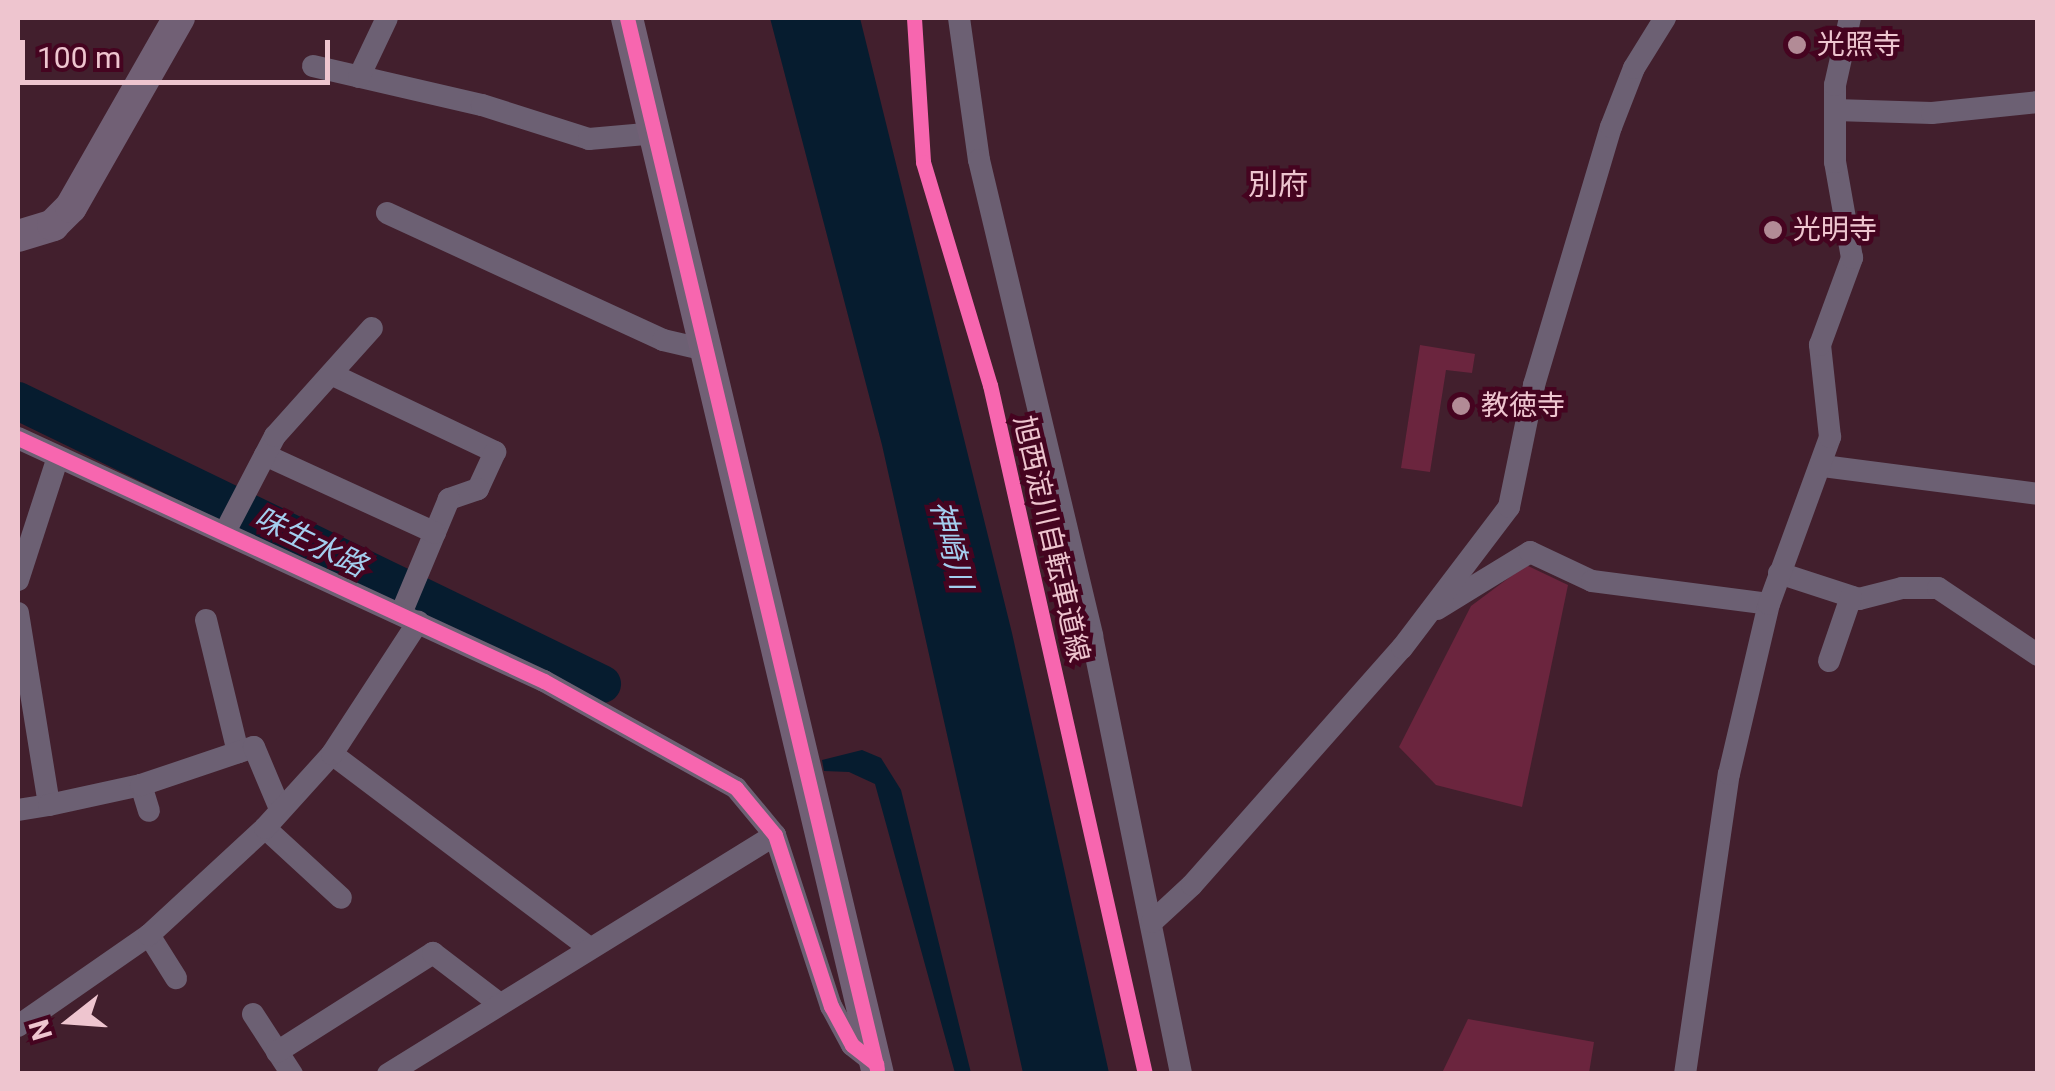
<!DOCTYPE html>
<html>
<head>
<meta charset="utf-8">
<style>
  body { margin:0 }
  #map { position:relative; width:2055px; height:1091px; overflow:hidden; background:#421f2d; font-family:Roboto,"Noto Sans JP",sans-serif }
  div>[style] { position:absolute }
  .green>* { inset:0; background:#6b253e }
  .water>* { inset:0; background:#061c2f }
  .river>* { height:38px; margin:-19px; padding:0 19px; transform-origin:19px; border-radius:19px; background:#061c2f }
  .street>* { height:22px; margin:-11px; padding:0 11px; transform-origin:11px; border-radius:11px; background:#6c6073 }
  .secondary>* { height:32px; margin:-16px; padding:0 16px; transform-origin:16px; border-radius:16px; background:#716075 }
  .cycleway>* { height:15px; margin:-7.5px; padding:0 7.5px; transform-origin:7.5px; border-radius:7.5px; background:#f766af }
  .dots>* { width:28px; height:28px; translate:-50% -50%; box-sizing:border-box; border:5px solid #450420; border-radius:50% }
  span { translate:-50% -50%; white-space:nowrap; text-align:center; line-height:1.15; -webkit-text-stroke:9px #450420; paint-order:stroke }
  .poi-label { font-size:28px; color:#eec5cf }
  .left { translate:0 -50%; text-align:left }
  .street-label { font-size:28px; color:#eec5cf }
  .neighbourhood-label { font-size:30px; color:#eec5cf }
  .water-label { font-size:30px; color:#a3ceee; font-style:italic }
  .frame { position:absolute; inset:0; border:20px solid #eec5cf; pointer-events:none }
  .north { position:absolute; left:20px; top:971px; width:100px; height:100px; -webkit-text-stroke:8px #450420; paint-order:stroke; rotate:253deg; font-size:28px; font-weight:700; line-height:40px; text-align:center; color:#eec5cf }
  .north::after { content:''; display:block; margin:auto; width:35px; height:45px; background:#eec5cf; clip-path:polygon(50% 0,100% 100%,50% 72%,0 100%) }
  .scale { position:absolute; left:20px; top:40px; width:310px; height:45px; box-sizing:border-box; border:5px solid #eec5cf; border-top:0; padding-left:12px; font-size:30px; line-height:35px; white-space:nowrap; color:#eec5cf; -webkit-text-stroke:8px #450420; paint-order:stroke }
</style>
</head>
<body>
<div id="map">
  <div class="green">
    <i style="clip-path:polygon(1420px 345px,1475px 354px,1472px 373px,1446px 370px,1430px 472px,1401px 468px)"></i>
    <i style="clip-path:polygon(1526px 565px,1568px 585px,1522px 807px,1436px 785px,1399px 747px,1471px 606px)"></i>
    <i style="clip-path:polygon(1468px 1019px,1594px 1042px,1589px 1073px,1442px 1073px)"></i>
  </div>
  <div class="water">
    <i style="clip-path:polygon(770px 18px,860px 18px,1012px 633px,1109px 1073px,1023px 1073px,882px 445px)"></i>
    <i style="clip-path:polygon(862px 750px,881px 758px,901px 790px,971px 1073px,955px 1073px,875px 784px,849px 772px,824px 771px,822px 760px)"></i>
  </div>
  <div class="river">
    <i style="left:18px;top:401px;width:649px;rotate:25.85deg"></i>
  </div>
  <div class="street">
    <i style="left:959px;top:18px;width:143px;rotate:82deg"></i>
    <i style="left:979px;top:160px;width:489px;rotate:76.6deg"></i>
    <i style="left:1092px;top:636px;width:447px;rotate:78.5deg"></i>
    <i style="left:313px;top:66px;width:173px;rotate:13deg"></i>
    <i style="left:482px;top:105px;width:112px;rotate:17.6deg"></i>
    <i style="left:589px;top:139px;width:68px;rotate:-5deg"></i>
    <i style="left:359px;top:77px;width:65px;rotate:-64.6deg"></i>
    <i style="left:1835px;top:110px;width:97px;rotate:1.8deg"></i>
    <i style="left:1932px;top:113px;width:107px;rotate:-5.9deg"></i>
    <i style="left:387px;top:213px;width:304px;rotate:24.7deg"></i>
    <i style="left:663px;top:340px;width:44px;rotate:13.1deg"></i>
    <i style="left:331px;top:374px;width:182px;rotate:25.4deg"></i>
    <i style="left:495px;top:452px;width:41px;rotate:114.7deg"></i>
    <i style="left:478px;top:489px;width:31px;rotate:161deg"></i>
    <i style="left:449px;top:499px;width:125px;rotate:112.7deg"></i>
    <i style="left:18px;top:438px;width:579px;rotate:24.8deg"></i>
    <i style="left:544px;top:681px;width:220px;rotate:29.1deg"></i>
    <i style="left:736px;top:788px;width:61px;rotate:50.3deg"></i>
    <i style="left:775px;top:835px;width:180px;rotate:71.9deg"></i>
    <i style="left:831px;top:1006px;width:44px;rotate:61.7deg"></i>
    <i style="left:852px;top:1045px;width:31px;rotate:38deg"></i>
    <i style="left:265px;top:455px;width:187px;rotate:24.6deg"></i>
    <i style="left:1823px;top:466px;width:217px;rotate:7.4deg"></i>
    <i style="left:226px;top:530px;width:106px;rotate:-62.5deg"></i>
    <i style="left:275px;top:436px;width:145px;rotate:-48.1deg"></i>
    <i style="left:1779px;top:573px;width:84px;rotate:18deg"></i>
    <i style="left:1859px;top:599px;width:44px;rotate:-14.3deg"></i>
    <i style="left:1902px;top:588px;width:36px"></i>
    <i style="left:1938px;top:588px;width:120px;rotate:33.8deg"></i>
    <i style="left:18px;top:580px;width:129px;rotate:-72deg"></i>
    <i style="left:1437px;top:609px;width:109px;rotate:-31.5deg"></i>
    <i style="left:1530px;top:552px;width:68px;rotate:25.1deg"></i>
    <i style="left:1592px;top:581px;width:178px;rotate:7.4deg"></i>
    <i style="left:18px;top:613px;width:194px;rotate:80.8deg"></i>
    <i style="left:49px;top:805px;width:31px;rotate:171deg"></i>
    <i style="left:206px;top:620px;width:136px;rotate:76.4deg"></i>
    <i style="left:1829px;top:661px;width:68px;rotate:-71deg"></i>
    <i style="left:332px;top:754px;width:322px;rotate:37deg"></i>
    <i style="left:141px;top:785px;width:27px;rotate:73deg"></i>
    <i style="left:49px;top:805px;width:94px;rotate:-12.3deg"></i>
    <i style="left:141px;top:785px;width:119px;rotate:-18.6deg"></i>
    <i style="left:254px;top:747px;width:67px;rotate:67.2deg"></i>
    <i style="left:265px;top:828px;width:103px;rotate:42.6deg"></i>
    <i style="left:1152px;top:922px;width:54px;rotate:-42.8deg"></i>
    <i style="left:1192px;top:885px;width:317px;rotate:-48.5deg"></i>
    <i style="left:1402px;top:648px;width:177px;rotate:-52.8deg"></i>
    <i style="left:1509px;top:507px;width:125px;rotate:-78.4deg"></i>
    <i style="left:1534px;top:385px;width:269px;rotate:-73.4deg"></i>
    <i style="left:1611px;top:127px;width:63px;rotate:-68.7deg"></i>
    <i style="left:1634px;top:68px;width:59px;rotate:-58.2deg"></i>
    <i style="left:149px;top:935px;width:51px;rotate:57.9deg"></i>
    <i style="left:253px;top:1014px;width:72px;rotate:57deg"></i>
    <i style="left:18px;top:1026px;width:160px;rotate:-34.8deg"></i>
    <i style="left:149px;top:935px;width:158px;rotate:-42.7deg"></i>
    <i style="left:265px;top:828px;width:100px;rotate:-47.8deg"></i>
    <i style="left:332px;top:754px;width:158px;rotate:-56.9deg"></i>
    <i style="left:277px;top:1052px;width:185px;rotate:-32.4deg"></i>
    <i style="left:433px;top:953px;width:84px;rotate:37.3deg"></i>
    <i style="left:388px;top:1074px;width:455px;rotate:-31.7deg"></i>
    <i style="left:1685px;top:1074px;width:303px;rotate:-81.7deg"></i>
    <i style="left:1729px;top:774px;width:175px;rotate:-76.8deg"></i>
    <i style="left:1769px;top:604px;width:178px;rotate:-69.9deg"></i>
    <i style="left:1830px;top:437px;width:93px;rotate:-96.2deg"></i>
    <i style="left:1820px;top:345px;width:93px;rotate:-69.8deg"></i>
    <i style="left:1852px;top:258px;width:97px;rotate:-100deg"></i>
    <i style="left:1835px;top:162px;width:77px;rotate:-90deg"></i>
    <i style="left:1835px;top:85px;width:69px;rotate:-77.4deg"></i>
  </div>
  <div class="secondary">
    <i style="left:627px;top:18px;width:1085px;rotate:76.63deg"></i>
    <i style="left:18px;top:236px;width:37px;rotate:-17deg"></i>
    <i style="left:53px;top:225px;width:25px;rotate:-45deg"></i>
    <i style="left:71px;top:207px;width:218px;rotate:-60.3deg"></i>
  </div>
  <div class="cycleway">
    <i style="left:627px;top:18px;width:1080px;rotate:76.62deg"></i>
    <i style="left:914px;top:18px;width:144px;rotate:86.4deg"></i>
    <i style="left:923px;top:162px;width:233px;rotate:73.3deg"></i>
    <i style="left:990px;top:385px;width:706px;rotate:77.32deg"></i>
    <i style="left:18px;top:438px;width:579px;rotate:24.8deg"></i>
    <i style="left:544px;top:681px;width:220px;rotate:29.1deg"></i>
    <i style="left:736px;top:788px;width:61px;rotate:50.3deg"></i>
    <i style="left:775px;top:835px;width:180px;rotate:71.9deg"></i>
    <i style="left:831px;top:1006px;width:44px;rotate:61.7deg"></i>
    <i style="left:852px;top:1045px;width:31px;rotate:38deg"></i>
  </div>
  <div class="dots">
    <i style="left:1797px;top:45px;background:#b28b96"></i>
    <i style="left:1773px;top:230px;background:#b28b96"></i>
    <i style="left:1461px;top:406px;background:#b28b96"></i>
  </div>
  <div class="poi-label">
    <span class="left" style="left:1817px;top:45px">光照寺</span>
    <span class="left" style="left:1793px;top:230px">光明寺</span>
    <span class="left" style="left:1481px;top:406px">教徳寺</span>
  </div>
  <div class="street-label">
    <span style="left:1051px;top:539px;rotate:77deg">旭西淀川自転車道線</span>
  </div>
  <div class="neighbourhood-label">
    <span style="left:1278px;top:185px">別府</span>
  </div>
  <div class="water-label">
    <span style="left:310px;top:542px;rotate:26deg">味生水路</span>
    <span style="left:951px;top:545px;rotate:76deg">神崎川</span>
  </div>
  <div class="frame"></div>
  <div class="north">N</div>
  <div class="scale">100 m</div>
</div>
</body>
</html>
